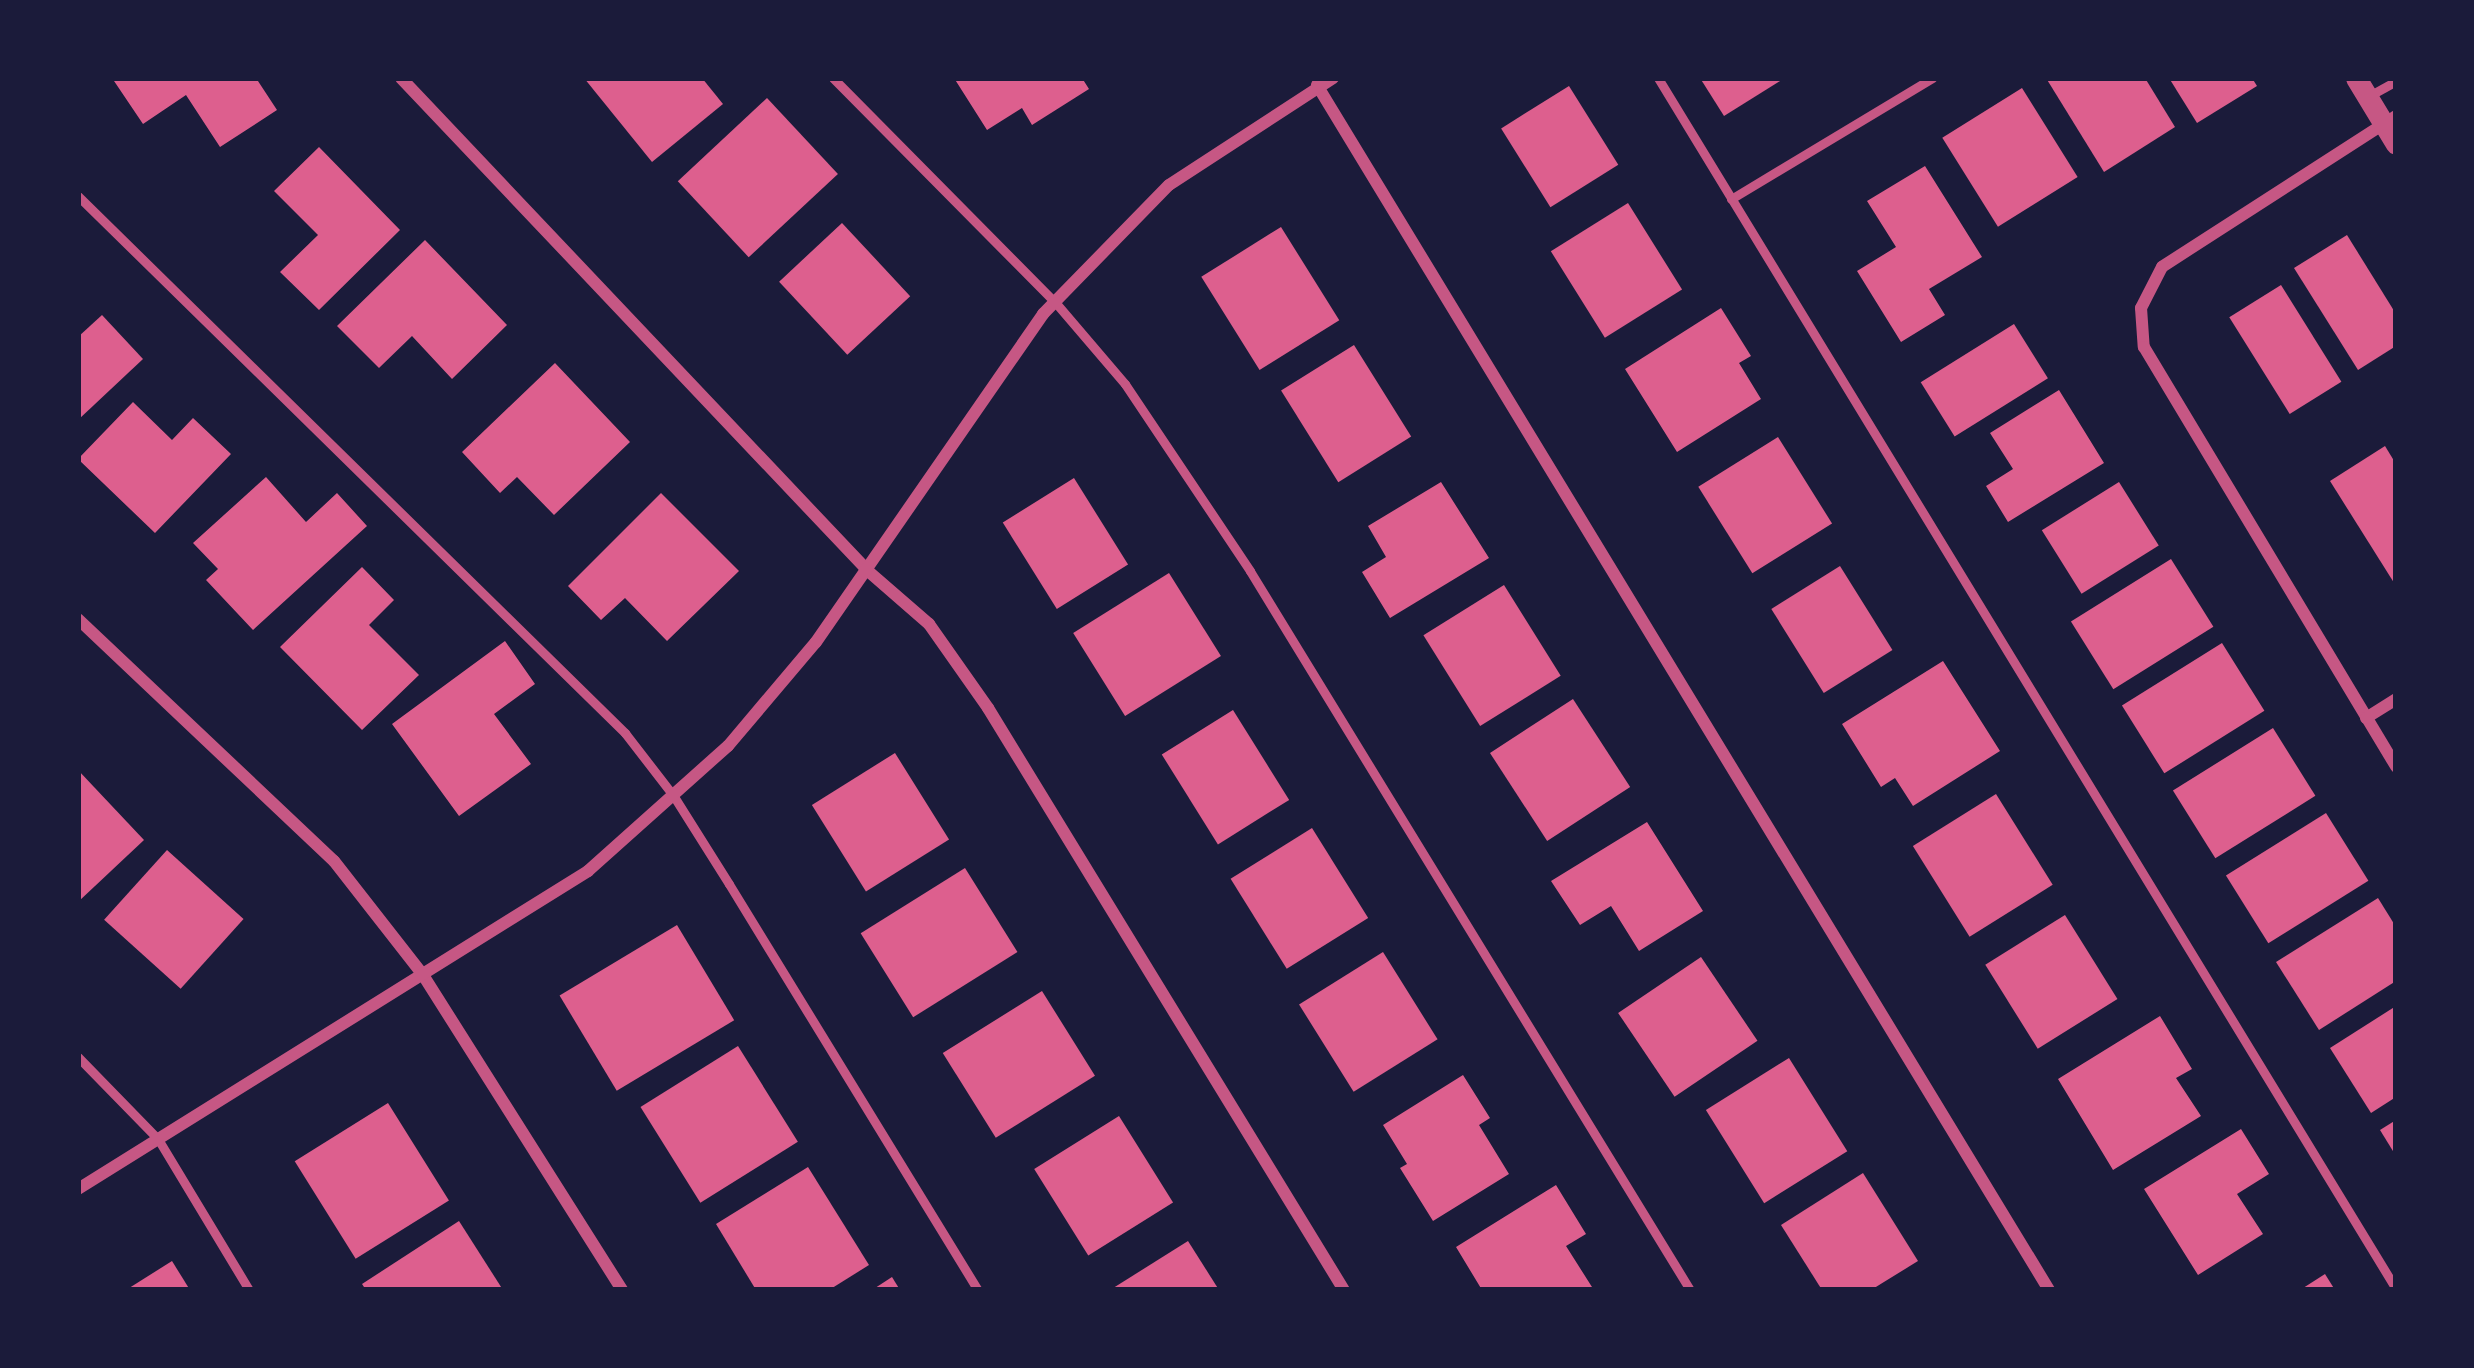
<!DOCTYPE html>
<html>
<head>
<meta charset="utf-8">
<style>
  body { margin:0 }
  #map { position:relative; width:2474px; height:1368px; overflow:hidden; background:#1b1b3a; font-family:Mulish,sans-serif }
  div>[style] { position:absolute }
  .building>* { inset:0; background:#dd5f8e; transform-origin:0 0 }
  .service>* { height:9px; margin:-4.5px; padding:0 4.5px; transform-origin:4.5px; border-radius:4.5px; background:#c65784 }
  .minor>* { height:12px; margin:-6px; padding:0 6px; transform-origin:6px; border-radius:6px; background:#c65784 }
  .tertiary>* { height:21px; margin:-10.5px; padding:0 10.5px; transform-origin:10.5px; border-radius:10.5px; background:#c65784 }
  span { translate:-50% -50%; white-space:nowrap; text-align:center; line-height:1.15; -webkit-text-stroke:9px #1b1b3a; paint-order:stroke }
  .frame { position:absolute; inset:0; border:81px solid #1b1b3a; pointer-events:none }
</style>
</head>
<body>
<div id="map">
  <div class="building">
    <i style="clip-path:polygon(112px 78px,256px 78px,277px 110px,220px 147px,186px 95px,143px 124px)"></i>
    <i style="clip-path:polygon(584px 78px,702px 78px,723px 104px,652px 162px)"></i>
    <i style="clip-path:polygon(954px 78px,1082px 78px,1089px 89px,1032px 125px,1022px 108px,987px 130px)"></i>
    <i style="clip-path:polygon(1700px 78px,1785px 78px,1724px 116px)"></i>
    <i style="clip-path:polygon(2046px 78px,2145px 78px,2175px 127px,2104px 172px)"></i>
    <i style="clip-path:polygon(2169px 78px,2252px 78px,2257px 86px,2197px 123px)"></i>
    <i style="left:1569px;top:86px;width:93px;height:80px;rotate:58deg"></i>
    <i style="left:2022px;top:88px;width:105px;height:94px;rotate:58deg"></i>
    <i style="left:767px;top:98px;width:104px;height:122px;rotate:47deg"></i>
    <i style="clip-path:polygon(319px 147px,400px 230px,319px 310px,280px 272px,318px 235px,274px 191px)"></i>
    <i style="clip-path:polygon(1925px 166px,1982px 257px,1929px 289px,1945px 315px,1901px 342px,1857px 271px,1896px 247px,1867px 201px)"></i>
    <i style="left:1628px;top:203px;width:102px;height:91px;rotate:58deg"></i>
    <i style="left:842px;top:223px;width:100px;height:86px;rotate:47deg"></i>
    <i style="left:1281px;top:227px;width:110px;height:94px;rotate:58deg"></i>
    <i style="clip-path:polygon(2347px 235px,2396px 314px,2396px 346px,2358px 370px,2294px 268px)"></i>
    <i style="clip-path:polygon(425px 240px,507px 325px,452px 379px,412px 336px,379px 368px,337px 326px)"></i>
    <i style="left:2281px;top:285px;width:114px;height:61px;rotate:58deg"></i>
    <i style="clip-path:polygon(1721px 308px,1751px 356px,1739px 363px,1761px 399px,1677px 452px,1625px 369px)"></i>
    <i style="clip-path:polygon(102px 315px,143px 359px,78px 420px,78px 337px)"></i>
    <i style="left:2014px;top:324px;width:64px;height:110px;rotate:58deg"></i>
    <i style="left:1354px;top:345px;width:108px;height:86px;rotate:58deg"></i>
    <i style="clip-path:polygon(555px 363px,630px 442px,554px 515px,517px 477px,500px 493px,462px 452px)"></i>
    <i style="clip-path:polygon(2059px 390px,2104px 463px,2008px 522px,1986px 486px,2013px 469px,1990px 433px)"></i>
    <i style="clip-path:polygon(133px 402px,172px 440px,193px 418px,231px 454px,155px 533px,78px 459px)"></i>
    <i style="left:1778px;top:437px;width:102px;height:94px;rotate:58deg"></i>
    <i style="clip-path:polygon(2385px 446px,2396px 464px,2396px 586px,2330px 481px)"></i>
    <i style="clip-path:polygon(266px 477px,306px 522px,337px 493px,367px 526px,253px 630px,206px 580px,218px 569px,193px 543px)"></i>
    <i style="left:1074px;top:478px;width:102px;height:84px;rotate:58deg"></i>
    <i style="clip-path:polygon(1441px 482px,1489px 558px,1390px 618px,1362px 572px,1386px 557px,1368px 526px)"></i>
    <i style="left:2119px;top:482px;width:75px;height:91px;rotate:58deg"></i>
    <i style="clip-path:polygon(661px 493px,739px 571px,667px 641px,625px 598px,601px 620px,568px 586px)"></i>
    <i style="left:2171px;top:559px;width:80px;height:118px;rotate:58deg"></i>
    <i style="left:1840px;top:566px;width:99px;height:81px;rotate:58deg"></i>
    <i style="clip-path:polygon(362px 567px,394px 600px,369px 625px,419px 675px,362px 730px,280px 647px)"></i>
    <i style="left:1169px;top:573px;width:98px;height:113px;rotate:58deg"></i>
    <i style="left:1504px;top:585px;width:107px;height:95px;rotate:58deg"></i>
    <i style="clip-path:polygon(505px 641px,535px 684px,494px 714px,531px 764px,459px 816px,392px 724px)"></i>
    <i style="left:2222px;top:643px;width:80px;height:118px;rotate:58deg"></i>
    <i style="clip-path:polygon(1943px 661px,2000px 751px,1913px 806px,1895px 778px,1881px 787px,1842px 724px)"></i>
    <i style="left:1573px;top:699px;width:105px;height:99px;rotate:57deg"></i>
    <i style="left:1233px;top:710px;width:106px;height:84px;rotate:58deg"></i>
    <i style="left:2273px;top:728px;width:80px;height:118px;rotate:58deg"></i>
    <i style="left:895px;top:753px;width:102px;height:98px;rotate:58deg"></i>
    <i style="clip-path:polygon(78px 770px,144px 840px,78px 902px)"></i>
    <i style="left:1996px;top:794px;width:107px;height:98px;rotate:58deg"></i>
    <i style="left:2326px;top:813px;width:80px;height:118px;rotate:58deg"></i>
    <i style="clip-path:polygon(1647px 822px,1703px 911px,1639px 951px,1611px 906px,1580px 925px,1551px 881px)"></i>
    <i style="left:1312px;top:828px;width:106px;height:96px;rotate:58deg"></i>
    <i style="left:167px;top:850px;width:103px;height:94px;rotate:42deg"></i>
    <i style="left:965px;top:868px;width:99px;height:123px;rotate:58deg"></i>
    <i style="clip-path:polygon(2378px 898px,2396px 927px,2396px 981px,2319px 1030px,2276px 962px)"></i>
    <i style="left:2065px;top:915px;width:99px;height:94px;rotate:58deg"></i>
    <i style="left:677px;top:925px;width:111px;height:137px;rotate:59deg"></i>
    <i style="left:1383px;top:952px;width:103px;height:99px;rotate:58deg"></i>
    <i style="left:1701px;top:957px;width:101px;height:100px;rotate:56deg"></i>
    <i style="left:1042px;top:991px;width:100px;height:117px;rotate:58deg"></i>
    <i style="clip-path:polygon(2396px 1006px,2396px 1097px,2371px 1113px,2330px 1048px)"></i>
    <i style="clip-path:polygon(2160px 1016px,2192px 1069px,2176px 1078px,2201px 1116px,2113px 1170px,2058px 1079px)"></i>
    <i style="left:738px;top:1046px;width:113px;height:115px;rotate:58deg"></i>
    <i style="left:1789px;top:1058px;width:110px;height:98px;rotate:58deg"></i>
    <i style="clip-path:polygon(1463px 1075px,1490px 1118px,1479px 1125px,1509px 1174px,1433px 1221px,1400px 1168px,1407px 1164px,1383px 1125px)"></i>
    <i style="left:388px;top:1103px;width:115px;height:110px;rotate:58deg"></i>
    <i style="left:1119px;top:1116px;width:102px;height:100px;rotate:58deg"></i>
    <i style="clip-path:polygon(2396px 1120px,2396px 1156px,2380px 1130px)"></i>
    <i style="clip-path:polygon(2241px 1129px,2269px 1174px,2237px 1194px,2263px 1234px,2198px 1275px,2144px 1189px)"></i>
    <i style="clip-path:polygon(808px 1167px,869px 1265px,829px 1290px,756px 1290px,716px 1224px)"></i>
    <i style="clip-path:polygon(1863px 1173px,1918px 1261px,1871px 1290px,1822px 1290px,1781px 1225px)"></i>
    <i style="clip-path:polygon(1556px 1185px,1586px 1234px,1566px 1246px,1592px 1287px,1482px 1290px,1456px 1247px)"></i>
    <i style="clip-path:polygon(459px 1221px,503px 1290px,366px 1290px,362px 1284px)"></i>
    <i style="clip-path:polygon(1188px 1241px,1219px 1290px,1110px 1290px)"></i>
    <i style="clip-path:polygon(172px 1261px,190px 1290px,126px 1290px)"></i>
    <i style="clip-path:polygon(2325px 1274px,2335px 1290px,2300px 1290px)"></i>
    <i style="clip-path:polygon(892px 1277px,900px 1290px,872px 1290px)"></i>
  </div>
  <div class="service">
    <i style="left:833px;top:78px;width:315px;rotate:45.3deg"></i>
    <i style="left:1055px;top:302px;width:108px;rotate:49.5deg"></i>
    <i style="left:1125px;top:384px;width:225px;rotate:56.2deg"></i>
    <i style="left:1250px;top:571px;width:843px;rotate:58.53deg"></i>
    <i style="left:1658px;top:78px;width:1418px;rotate:58.64deg"></i>
    <i style="left:2369px;top:96px;width:31px;rotate:-29deg"></i>
    <i style="left:78px;top:196px;width:767px;rotate:44.47deg"></i>
    <i style="left:625px;top:733px;width:78px;rotate:52.3deg"></i>
    <i style="left:673px;top:795px;width:105px;rotate:57.8deg"></i>
    <i style="left:729px;top:884px;width:476px;rotate:58.5deg"></i>
    <i style="left:1731px;top:199px;width:235px;rotate:-31deg"></i>
    <i style="left:78px;top:1057px;width:115px;rotate:45.7deg"></i>
    <i style="left:158px;top:1139px;width:176px;rotate:58.9deg"></i>
  </div>
  <div class="minor">
    <i style="left:401px;top:78px;width:679px;rotate:46.55deg"></i>
    <i style="left:868px;top:571px;width:81px;rotate:41deg"></i>
    <i style="left:929px;top:624px;width:103px;rotate:54.9deg"></i>
    <i style="left:988px;top:708px;width:682px;rotate:58.55deg"></i>
    <i style="left:1317px;top:85px;width:1410px;rotate:58.72deg"></i>
    <i style="left:2396px;top:116px;width:278px;rotate:147.2deg"></i>
    <i style="left:2162px;top:267px;width:46px;rotate:117.1deg"></i>
    <i style="left:2141px;top:308px;width:39px;rotate:86deg"></i>
    <i style="left:2144px;top:347px;width:490px;rotate:59deg"></i>
    <i style="left:78px;top:619px;width:352px;rotate:43.4deg"></i>
    <i style="left:334px;top:861px;width:145px;rotate:52deg"></i>
    <i style="left:423px;top:975px;width:373px;rotate:57.7deg"></i>
    <i style="left:2366px;top:718px;width:36px;rotate:-32deg"></i>
    <i style="left:78px;top:1189px;width:601px;rotate:-31.94deg"></i>
    <i style="left:588px;top:871px;width:188px;rotate:-41.8deg"></i>
    <i style="left:728px;top:746px;width:136px;rotate:-49.8deg"></i>
    <i style="left:816px;top:642px;width:399px;rotate:-55.3deg"></i>
    <i style="left:1043px;top:314px;width:180px;rotate:-45.7deg"></i>
    <i style="left:1169px;top:185px;width:196px;rotate:-33.1deg"></i>
  </div>
  <div class="tertiary">
    <i style="left:2356px;top:78px;width:77px;rotate:58.8deg"></i>
  </div>
  <div class="frame"></div>
</div>
</body>
</html>
